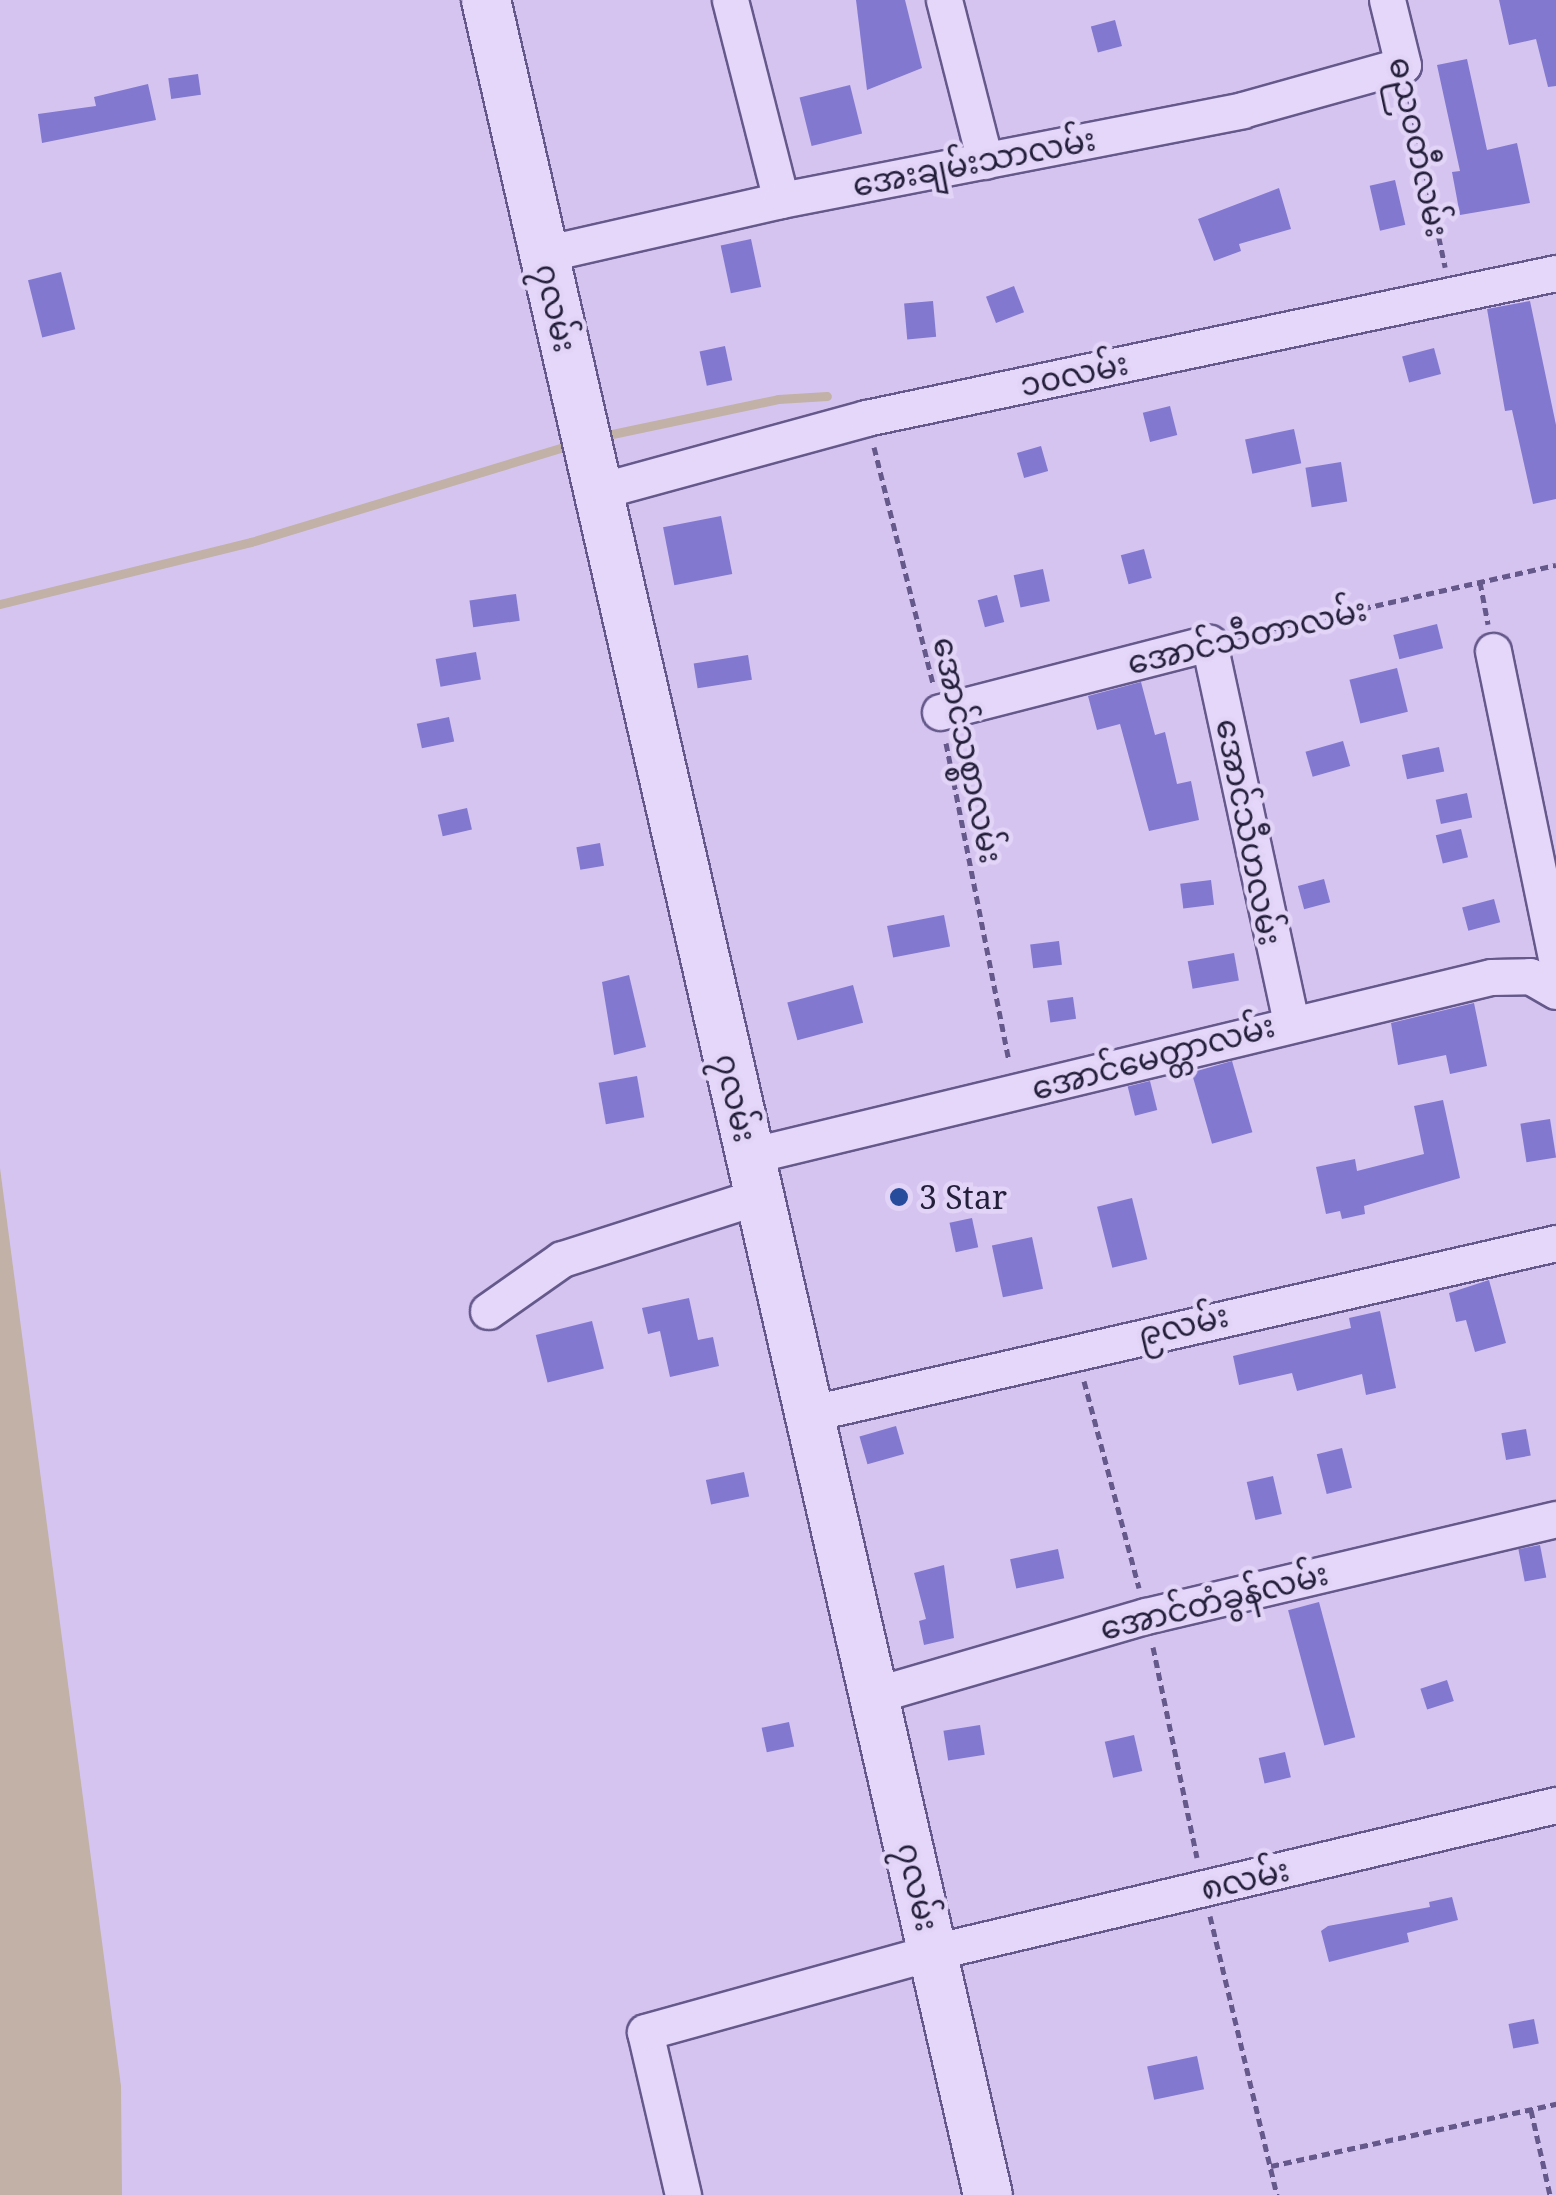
<!DOCTYPE html>
<html>
<head>
<meta charset="utf-8">
<style>
  body { margin:0 }
  #map { position:relative; width:1556px; height:2195px; overflow:hidden; background:#d5c4f0; font-family:"Noto Serif","Noto Sans Myanmar",serif }
  div>[style] { position:absolute }
  .water>* { inset:0; background:#c2b1a6 }
  .stream>* { height:9px; margin:-4.5px; padding:0 4.5px; transform-origin:4.5px; border-radius:4.5px; background:#c2b1a6 }
  .building>* { inset:0; background:#8278cf; transform-origin:0 0 }
  .path>* { height:5px; margin-top:-2.5px; transform-origin:0; background:repeating-linear-gradient(90deg,#65598b 0 8px,transparent 0 13px) }
  .roads { filter:drop-shadow(2px 0 #65598b) drop-shadow(-2px 0 #65598b) drop-shadow(0 2px #65598b) drop-shadow(0 -2px #65598b) }
  .street>* { height:35px; margin:-17.5px; padding:0 17.5px; transform-origin:17.5px; border-radius:17.5px; background:#e5d7fa }
  .secondary>* { height:48px; margin:-24px; padding:0 24px; transform-origin:24px; border-radius:24px; background:#e5d7fa }
  .dots>* { width:28px; height:28px; translate:-50% -50%; box-sizing:border-box; border:5px solid #e2d4f7; border-radius:50% }
  span { translate:-50% -50%; white-space:nowrap; text-align:center; line-height:1.15; -webkit-text-stroke:9px #e2d4f7; paint-order:stroke }
  .street-label { font-size:32px; color:#231e3a }
  .poi-label { font-size:32px; color:#231e3a }
  .left { translate:0 -50%; text-align:left }
</style>
</head>
<body>
<div id="map">
  <div class="water">
    <i style="clip-path:polygon(0 1168px,121px 2086px,122px 2195px,0 2195px)"></i>
  </div>
  <div class="stream">
    <i style="left:598px;top:437px;width:184px;rotate:-11.9deg"></i>
    <i style="left:778px;top:399px;width:49px;rotate:-3.5deg"></i>
    <i style="left:0;top:604px;width:259px;rotate:-13.9deg"></i>
    <i style="left:251px;top:542px;width:338px;rotate:-16.9deg"></i>
  </div>
  <div class="building">
    <i style="clip-path:polygon(856px 0,905px 0,922px 68px,867px 90px)"></i>
    <i style="clip-path:polygon(1499px 0,1556px 0,1556px 86px,1548px 87px,1536px 39px,1509px 45px)"></i>
    <i style="left:1115px;top:20px;width:27px;height:25px;rotate:75deg"></i>
    <i style="clip-path:polygon(1467px 59px,1487px 150px,1517px 143px,1530px 203px,1460px 215px,1452px 172px,1460px 171px,1437px 65px)"></i>
    <i style="left:198px;top:74px;width:21px;height:30px;rotate:82deg"></i>
    <i style="clip-path:polygon(148px 84px,156px 120px,42px 143px,38px 114px,96px 106px,94px 97px)"></i>
    <i style="left:850px;top:85px;width:50px;height:52px;rotate:76deg"></i>
    <i style="left:1395px;top:180px;width:46px;height:26px;rotate:77deg"></i>
    <i style="clip-path:polygon(1279px 188px,1291px 229px,1239px 244px,1241px 251px,1214px 261px,1198px 219px)"></i>
    <i style="left:751px;top:239px;width:49px;height:31px;rotate:78deg"></i>
    <i style="left:61px;top:272px;width:59px;height:34px;rotate:76deg"></i>
    <i style="left:1014px;top:286px;width:28px;height:30px;rotate:69deg"></i>
    <i style="left:933px;top:301px;width:36px;height:29px;rotate:85deg"></i>
    <i style="clip-path:polygon(1530px 301px,1556px 425px,1556px 499px,1533px 504px,1512px 410px,1505px 411px,1487px 309px)"></i>
    <i style="left:725px;top:346px;width:35px;height:26px;rotate:78deg"></i>
    <i style="left:1434px;top:348px;width:27px;height:33px;rotate:75deg"></i>
    <i style="left:1170px;top:406px;width:30px;height:28px;rotate:76deg"></i>
    <i style="left:1294px;top:429px;width:35px;height:50px;rotate:78deg"></i>
    <i style="left:1041px;top:446px;width:26px;height:25px;rotate:74deg"></i>
    <i style="left:1341px;top:462px;width:40px;height:36px;rotate:81deg"></i>
    <i style="left:721px;top:516px;width:59px;height:59px;rotate:79deg"></i>
    <i style="left:1144px;top:549px;width:30px;height:24px;rotate:75deg"></i>
    <i style="left:1043px;top:569px;width:33px;height:30px;rotate:78deg"></i>
    <i style="left:516px;top:594px;width:27px;height:47px;rotate:82deg"></i>
    <i style="left:997px;top:595px;width:28px;height:20px;rotate:75deg"></i>
    <i style="left:1437px;top:624px;width:25px;height:45px;rotate:76deg"></i>
    <i style="left:476px;top:652px;width:28px;height:41px;rotate:80deg"></i>
    <i style="left:748px;top:655px;width:25px;height:55px;rotate:81deg"></i>
    <i style="left:1397px;top:668px;width:45px;height:49px;rotate:76deg"></i>
    <i style="clip-path:polygon(1141px 682px,1155px 735px,1165px 732px,1177px 784px,1191px 781px,1199px 820px,1149px 831px,1120px 724px,1097px 730px,1088px 696px)"></i>
    <i style="left:449px;top:717px;width:25px;height:33px;rotate:78deg"></i>
    <i style="left:1343px;top:741px;width:26px;height:39px;rotate:74deg"></i>
    <i style="left:1439px;top:747px;width:25px;height:38px;rotate:78deg"></i>
    <i style="left:1467px;top:793px;width:25px;height:32px;rotate:78deg"></i>
    <i style="left:467px;top:808px;width:22px;height:30px;rotate:77deg"></i>
    <i style="left:1461px;top:829px;width:29px;height:26px;rotate:76deg"></i>
    <i style="left:600px;top:843px;width:23px;height:24px;rotate:80deg"></i>
    <i style="left:1324px;top:879px;width:24px;height:27px;rotate:75deg"></i>
    <i style="left:1211px;top:880px;width:25px;height:31px;rotate:83deg"></i>
    <i style="left:1494px;top:899px;width:24px;height:33px;rotate:75deg"></i>
    <i style="left:944px;top:915px;width:32px;height:58px;rotate:79deg"></i>
    <i style="left:1059px;top:941px;width:24px;height:29px;rotate:83deg"></i>
    <i style="left:1234px;top:953px;width:28px;height:47px;rotate:80deg"></i>
    <i style="clip-path:polygon(629px 975px,646px 1047px,614px 1055px,602px 982px)"></i>
    <i style="left:853px;top:985px;width:39px;height:68px;rotate:75deg"></i>
    <i style="left:1073px;top:997px;width:22px;height:26px;rotate:82deg"></i>
    <i style="clip-path:polygon(1474px 1003px,1487px 1066px,1450px 1074px,1446px 1055px,1398px 1065px,1391px 1023px)"></i>
    <i style="left:1232px;top:1061px;width:74px;height:42px;rotate:74deg"></i>
    <i style="left:637px;top:1076px;width:42px;height:39px;rotate:80deg"></i>
    <i style="left:1150px;top:1081px;width:30px;height:23px;rotate:76deg"></i>
    <i style="clip-path:polygon(1443px 1100px,1460px 1178px,1364px 1206px,1365px 1214px,1342px 1219px,1340px 1211px,1326px 1214px,1316px 1167px,1355px 1159px,1357px 1171px,1424px 1154px,1414px 1106px)"></i>
    <i style="left:1550px;top:1119px;width:39px;height:30px;rotate:81deg"></i>
    <i style="left:1132px;top:1198px;width:63px;height:36px;rotate:76deg"></i>
    <i style="left:972px;top:1218px;width:30px;height:23px;rotate:78deg"></i>
    <i style="left:1032px;top:1237px;width:53px;height:41px;rotate:78deg"></i>
    <i style="clip-path:polygon(1489px 1280px,1506px 1343px,1475px 1352px,1466px 1320px,1456px 1322px,1449px 1293px)"></i>
    <i style="clip-path:polygon(689px 1298px,698px 1340px,713px 1337px,719px 1366px,670px 1377px,660px 1331px,648px 1334px,642px 1308px)"></i>
    <i style="clip-path:polygon(1380px 1311px,1396px 1388px,1366px 1395px,1362px 1374px,1297px 1391px,1292px 1373px,1239px 1385px,1233px 1356px,1351px 1328px,1349px 1318px)"></i>
    <i style="left:592px;top:1321px;width:49px;height:58px;rotate:76deg"></i>
    <i style="left:896px;top:1426px;width:29px;height:38px;rotate:74deg"></i>
    <i style="left:1526px;top:1429px;width:27px;height:25px;rotate:80deg"></i>
    <i style="left:1342px;top:1448px;width:41px;height:26px;rotate:76deg"></i>
    <i style="left:744px;top:1472px;width:25px;height:39px;rotate:78deg"></i>
    <i style="left:1273px;top:1476px;width:39px;height:27px;rotate:77deg"></i>
    <i style="left:1540px;top:1545px;width:33px;height:22px;rotate:79deg"></i>
    <i style="left:1058px;top:1549px;width:30px;height:49px;rotate:78deg"></i>
    <i style="clip-path:polygon(944px 1565px,954px 1638px,924px 1645px,919px 1621px,926px 1619px,914px 1573px)"></i>
    <i style="left:1319px;top:1602px;width:140px;height:32px;rotate:75deg"></i>
    <i style="left:1447px;top:1680px;width:22px;height:28px;rotate:72deg"></i>
    <i style="left:789px;top:1722px;width:25px;height:28px;rotate:78deg"></i>
    <i style="left:980px;top:1725px;width:30px;height:37px;rotate:81deg"></i>
    <i style="left:1134px;top:1735px;width:37px;height:30px;rotate:77deg"></i>
    <i style="left:1285px;top:1752px;width:26px;height:27px;rotate:77deg"></i>
    <i style="clip-path:polygon(1452px 1897px,1458px 1920px,1407px 1933px,1409px 1942px,1329px 1962px,1321px 1931px,1328px 1926px,1430px 1907px,1429px 1902px)"></i>
    <i style="left:1534px;top:2019px;width:25px;height:26px;rotate:79deg"></i>
    <i style="left:1197px;top:2056px;width:34px;height:51px;rotate:78deg"></i>
  </div>
  <div class="path">
    <i style="left:1409px;top:97px;width:174px;rotate:78deg"></i>
    <i style="left:874px;top:447px;width:244px;rotate:76deg"></i>
    <i style="left:1480px;top:582px;width:43px;rotate:79.2deg"></i>
    <i style="left:1236px;top:637px;width:328px;rotate:-12.7deg"></i>
    <i style="left:946px;top:743px;width:324px;rotate:78.8deg"></i>
    <i style="left:1084px;top:1381px;width:214px;rotate:75.1deg"></i>
    <i style="left:1153px;top:1647px;width:215px;rotate:78.2deg"></i>
    <i style="left:1210px;top:1916px;width:287px;rotate:76.5deg"></i>
    <i style="left:1531px;top:2110px;width:87px;rotate:77.4deg"></i>
    <i style="left:1271px;top:2166px;width:292px;rotate:-12.3deg"></i>
  </div>
  <div class="roads">
    <div class="street">
      <i style="left:730px;top:0;width:206px;rotate:75.7deg"></i>
      <i style="left:944px;top:0;width:166px;rotate:75.7deg"></i>
      <i style="left:544px;top:254px;width:243px;rotate:-12.8deg"></i>
      <i style="left:781px;top:200px;width:470px;rotate:-11deg"></i>
      <i style="left:1242px;top:110px;width:167px;rotate:-15.6deg"></i>
      <i style="left:1403px;top:65px;width:67px;rotate:-103.8deg"></i>
      <i style="left:596px;top:492px;width:280px;rotate:-15.3deg"></i>
      <i style="left:866px;top:418px;width:705px;rotate:-11.87deg"></i>
      <i style="left:1493px;top:651px;width:312px;rotate:78.4deg"></i>
      <i style="left:940px;top:712px;width:278px;rotate:-14.4deg"></i>
      <i style="left:1209px;top:643px;width:387px;rotate:77.8deg"></i>
      <i style="left:749px;top:1156px;width:763px;rotate:-13.56deg"></i>
      <i style="left:1491px;top:977px;width:39px;rotate:-1deg"></i>
      <i style="left:1530px;top:976px;width:30px;rotate:30deg"></i>
      <i style="left:488px;top:1311px;width:90px;rotate:-35.1deg"></i>
      <i style="left:562px;top:1259px;width:207px;rotate:-17.7deg"></i>
      <i style="left:812px;top:1413px;width:763px;rotate:-12.87deg"></i>
      <i style="left:875px;top:1695px;width:282px;rotate:-16.3deg"></i>
      <i style="left:1146px;top:1616px;width:421px;rotate:-13.3deg"></i>
      <i style="left:683px;top:2195px;width:167px;rotate:-103.1deg"></i>
      <i style="left:645px;top:2032px;width:299px;rotate:-15.5deg"></i>
      <i style="left:933px;top:1952px;width:640px;rotate:-13.28deg"></i>
    </div>
    <div class="secondary">
      <i style="left:486px;top:0;width:2252px;rotate:77.12deg"></i>
    </div>
  </div>
  <div class="dots">
    <i style="left:899px;top:1197px;background:#274c9c"></i>
  </div>
  <div class="street-label">
    <span style="left:1419px;top:147px;rotate:78deg">ဓညဝတီလမ်း</span>
    <span style="left:974px;top:162px;rotate:-11deg">အေးချမ်းသာလမ်း</span>
    <span style="left:556px;top:308px;rotate:77deg">၇လမ်း</span>
    <span style="left:1074px;top:374px;rotate:-12deg">၁၀လမ်း</span>
    <span style="left:1247px;top:636px;rotate:-13deg">အောင်သီတာလမ်း</span>
    <span style="left:968px;top:750px;rotate:78deg">အောင်သစ္စာလမ်း</span>
    <span style="left:1249px;top:832px;rotate:79deg">အောင်သီဟလမ်း</span>
    <span style="left:1153px;top:1057px;rotate:-15deg">အောင်မေတ္တာလမ်း</span>
    <span style="left:736px;top:1098px;rotate:77deg">၇လမ်း</span>
    <span style="left:1183px;top:1325px;rotate:-13deg">၉လမ်း</span>
    <span style="left:1214px;top:1601px;rotate:-14deg">အောင်တံခွန်လမ်း</span>
    <span style="left:1245px;top:1879px;rotate:-13deg">၈လမ်း</span>
    <span style="left:918px;top:1887px;rotate:77deg">၇လမ်း</span>
  </div>
  <div class="poi-label">
    <span class="left" style="left:919px;top:1197px">3 Star</span>
  </div>
</div>
</body>
</html>
